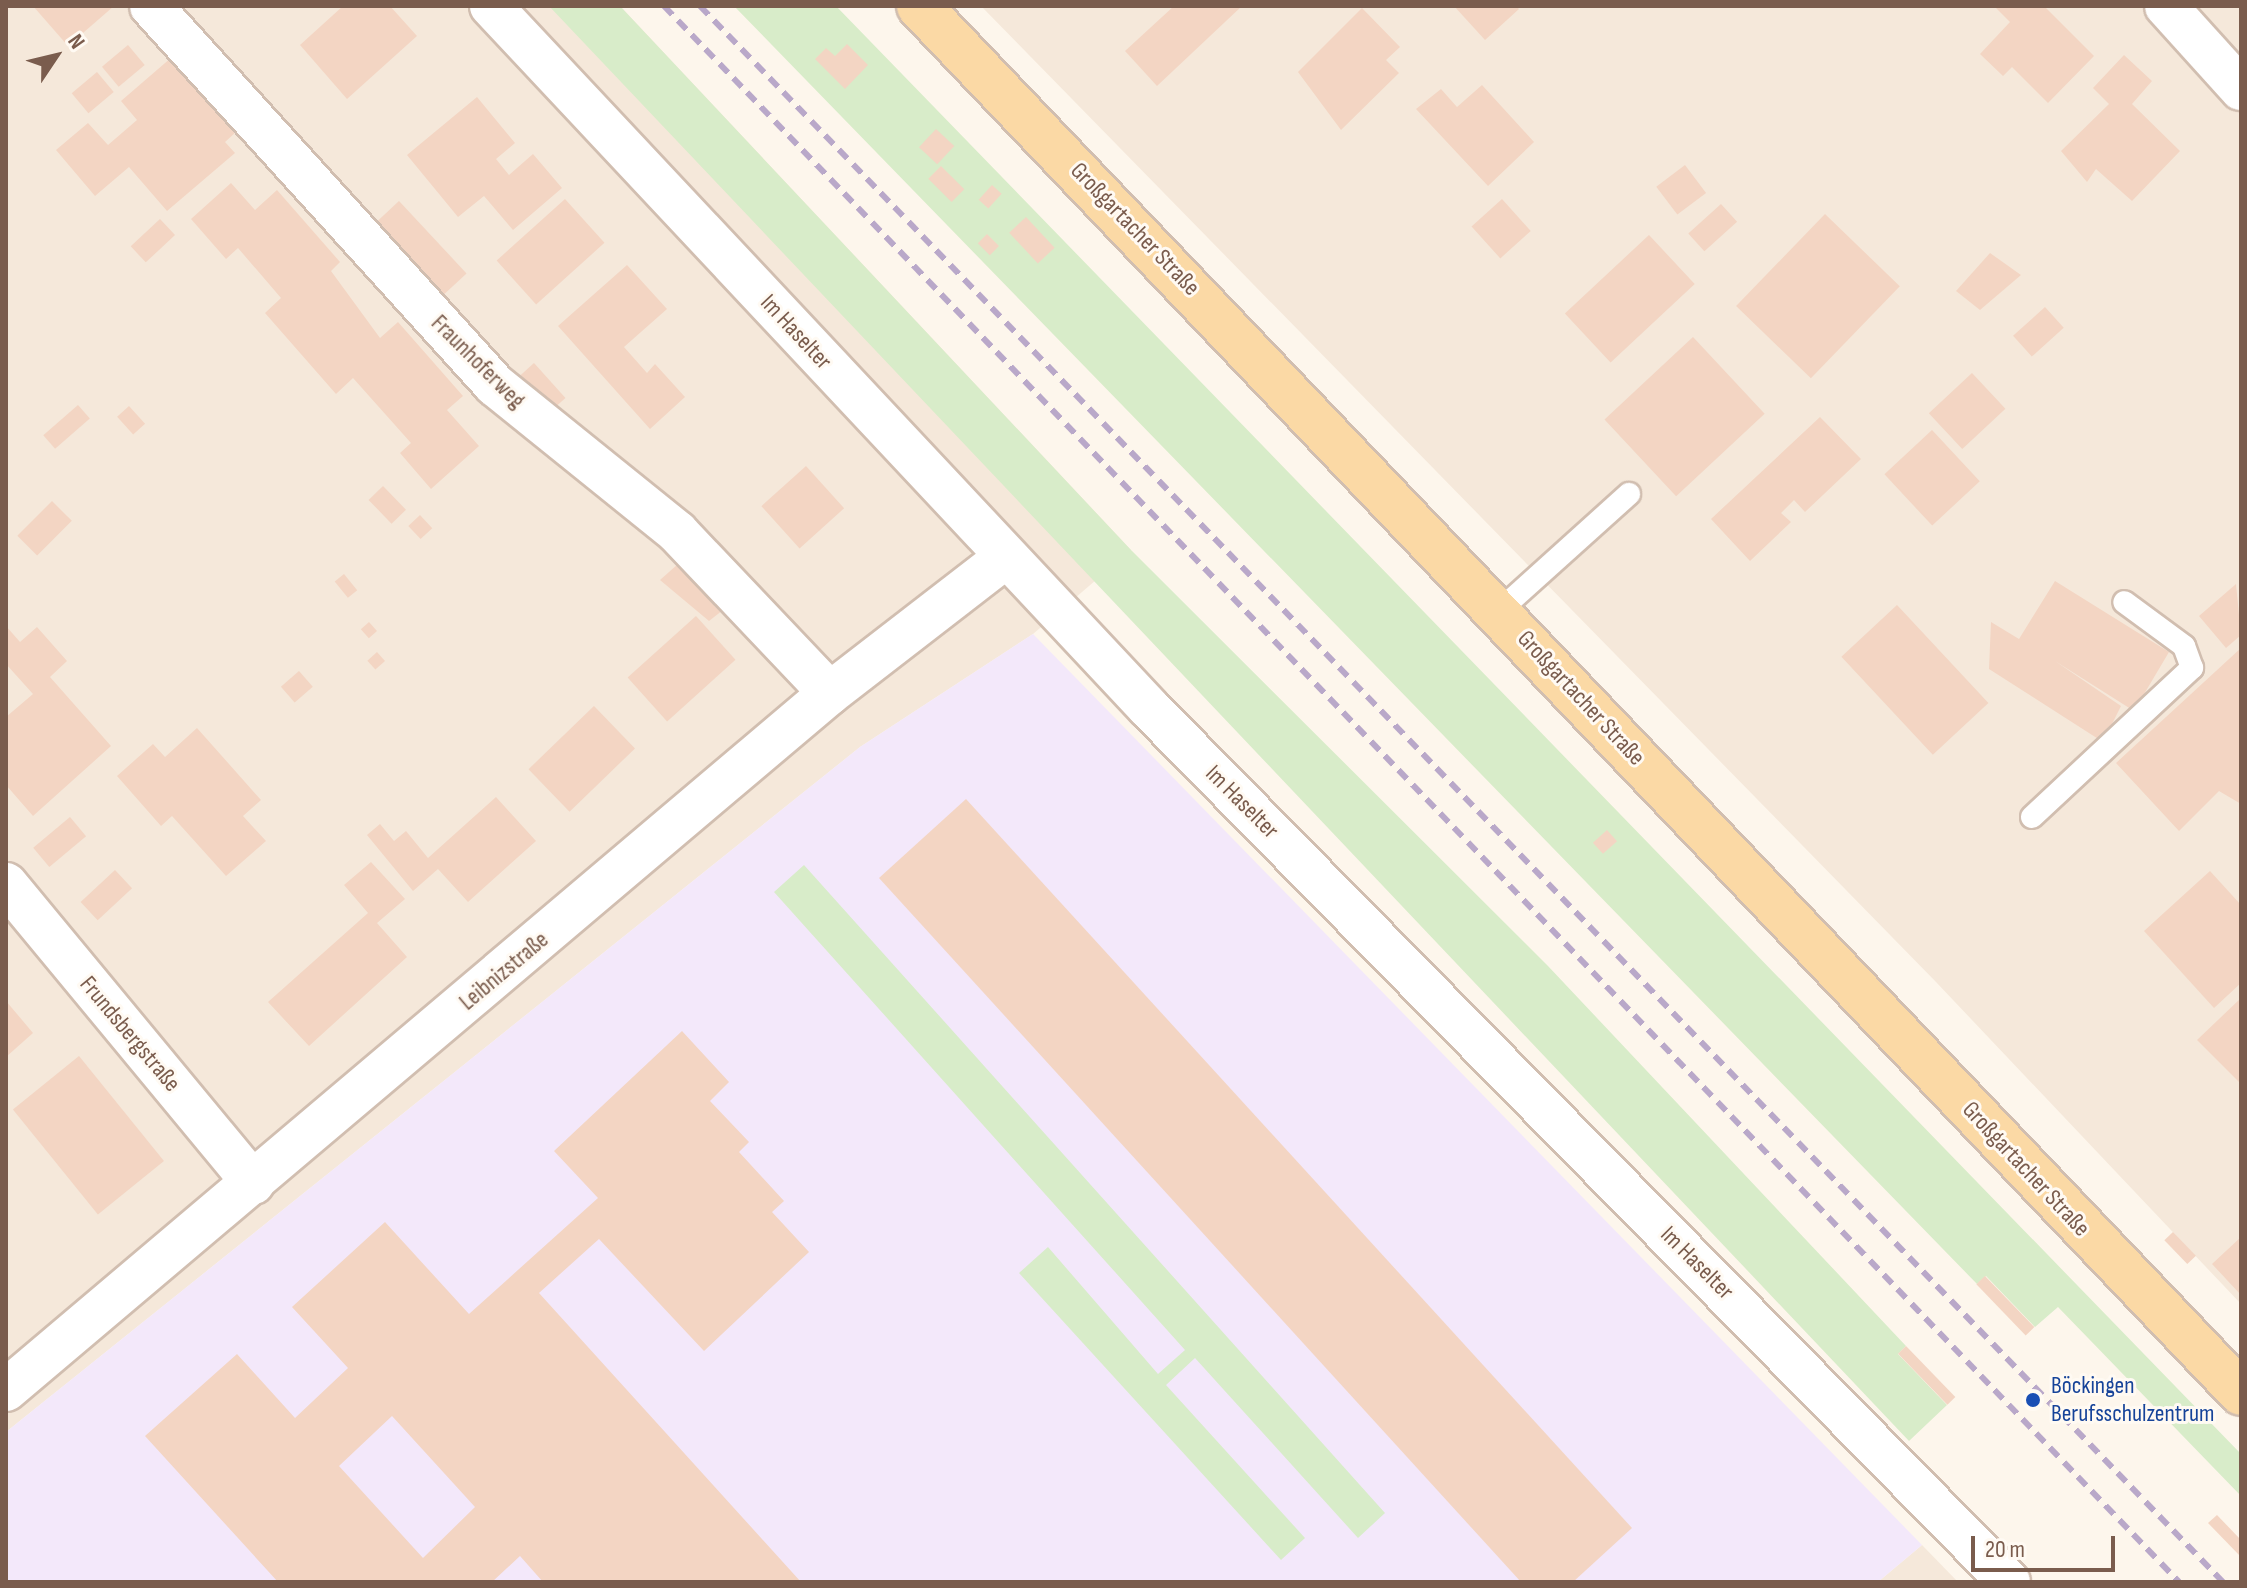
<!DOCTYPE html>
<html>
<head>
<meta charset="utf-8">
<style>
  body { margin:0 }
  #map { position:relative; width:2247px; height:1588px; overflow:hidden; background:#fdf6ec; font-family:"Sofia Sans Condensed",sans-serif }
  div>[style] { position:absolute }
  .residential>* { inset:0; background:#f5e8da }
  .education>* { inset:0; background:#f3e8fa }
  .green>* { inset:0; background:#d8ecc9 }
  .building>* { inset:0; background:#f3d5c3; transform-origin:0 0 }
  .roads { filter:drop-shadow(2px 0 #d1beb0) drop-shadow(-2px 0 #d1beb0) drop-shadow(0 2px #d1beb0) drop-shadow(0 -2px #d1beb0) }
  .service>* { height:22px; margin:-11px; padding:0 11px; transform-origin:11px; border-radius:11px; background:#fff }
  .minor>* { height:42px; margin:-21px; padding:0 21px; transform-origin:21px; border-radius:21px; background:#fff }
  .primary>* { height:44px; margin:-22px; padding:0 22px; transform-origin:22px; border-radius:22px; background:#fbd9a5 }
  .rail>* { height:6px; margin-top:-3px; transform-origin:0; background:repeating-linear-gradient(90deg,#b9a8c9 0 12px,transparent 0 20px) }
  .dots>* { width:22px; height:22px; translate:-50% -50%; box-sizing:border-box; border:4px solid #fffaf3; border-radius:50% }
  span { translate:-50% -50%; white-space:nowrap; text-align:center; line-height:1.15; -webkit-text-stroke:6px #fffaf3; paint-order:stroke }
  .street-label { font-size:24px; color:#7a5c4d }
  .transit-label { font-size:24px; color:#164399 }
  .left { translate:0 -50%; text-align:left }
  .frame { position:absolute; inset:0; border:8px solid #7a5c4d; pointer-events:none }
  .north { position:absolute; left:16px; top:16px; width:80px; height:80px; -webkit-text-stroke:6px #fffaf3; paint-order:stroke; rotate:55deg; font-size:22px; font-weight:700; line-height:32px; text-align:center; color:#7a5c4d }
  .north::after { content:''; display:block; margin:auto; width:28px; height:36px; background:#7a5c4d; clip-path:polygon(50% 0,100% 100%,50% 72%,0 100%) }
  .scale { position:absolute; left:1971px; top:1536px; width:144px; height:36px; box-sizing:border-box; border:4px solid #7a5c4d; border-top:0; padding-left:10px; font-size:24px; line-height:28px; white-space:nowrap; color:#7a5c4d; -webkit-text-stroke:6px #fffaf3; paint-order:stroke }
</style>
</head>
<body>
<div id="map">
  <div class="residential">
    <i style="clip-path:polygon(6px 6px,620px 6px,1131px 550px,1033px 634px,860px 747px,6px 1432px)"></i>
    <i style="clip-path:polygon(981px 6px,2241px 6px,2241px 1304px,1936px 982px)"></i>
    <i style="clip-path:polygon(1922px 1545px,1958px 1582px,1878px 1582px)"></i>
  </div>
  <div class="education">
    <i style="clip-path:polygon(1033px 634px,1922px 1545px,1878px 1582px,6px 1582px,6px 1432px,860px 747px)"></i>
  </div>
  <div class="green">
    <i style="clip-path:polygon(549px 6px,620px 6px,1131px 550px,1548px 966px,1906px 1346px,1898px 1354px,1947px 1405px,1909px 1441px)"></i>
    <i style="clip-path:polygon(734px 6px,836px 6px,2241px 1454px,2241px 1496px,2058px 1307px,2035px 1327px,1986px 1276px,1977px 1284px)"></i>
    <i style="clip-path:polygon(804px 865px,1385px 1513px,1358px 1538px,1195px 1358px,1166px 1385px,1305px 1538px,1281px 1560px,1019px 1273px,1048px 1247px,1158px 1374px,1185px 1350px,774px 892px)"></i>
  </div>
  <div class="building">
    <i style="clip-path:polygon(33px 6px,114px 6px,68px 46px)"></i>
    <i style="clip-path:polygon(343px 6px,390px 6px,417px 36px,347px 99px,300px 45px)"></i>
    <i style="clip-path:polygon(1174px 6px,1242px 6px,1157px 86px,1125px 51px)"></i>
    <i style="clip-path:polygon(1454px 6px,1516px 6px,1519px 9px,1485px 40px)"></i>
    <i style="clip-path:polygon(1994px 6px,2044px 6px,2094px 56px,2048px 103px,2012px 67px,2003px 76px,1980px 54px,2010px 22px)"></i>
    <i style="clip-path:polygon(1362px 8px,1400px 47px,1386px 60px,1399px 73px,1341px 130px,1298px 72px)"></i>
    <i style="clip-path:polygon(847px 44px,868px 65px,845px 89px,815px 59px,826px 48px,835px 56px)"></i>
    <i style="left:128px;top:45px;width:26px;height:34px;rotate:50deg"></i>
    <i style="clip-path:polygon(2124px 55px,2152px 81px,2132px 104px,2180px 151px,2132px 201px,2096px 169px,2087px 182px,2061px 151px,2109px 104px,2093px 88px)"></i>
    <i style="clip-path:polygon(172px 57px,236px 132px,225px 142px,235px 153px,167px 211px,129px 167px,95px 196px,56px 150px,88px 123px,108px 145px,137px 120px,121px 101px)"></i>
    <i style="left:97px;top:72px;width:26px;height:33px;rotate:50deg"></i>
    <i style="clip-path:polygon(1482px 85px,1534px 142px,1488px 186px,1416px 109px,1441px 89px,1457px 107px)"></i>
    <i style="clip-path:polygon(477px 97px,515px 143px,496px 159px,509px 175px,533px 154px,562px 188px,513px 230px,484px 196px,458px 217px,407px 155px)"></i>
    <i style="left:936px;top:129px;width:25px;height:25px;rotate:43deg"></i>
    <i style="left:1685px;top:165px;width:35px;height:36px;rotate:53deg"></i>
    <i style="left:941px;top:166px;width:33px;height:18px;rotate:45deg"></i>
    <i style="clip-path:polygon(231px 183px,255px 210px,277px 190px,340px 262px,331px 271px,380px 338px,398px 322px,463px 396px,447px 410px,479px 446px,431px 489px,400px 453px,411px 443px,353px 378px,336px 394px,265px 313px,281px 298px,238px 248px,226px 259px,191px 219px)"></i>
    <i style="left:992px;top:185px;width:13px;height:20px;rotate:42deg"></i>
    <i style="left:565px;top:199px;width:59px;height:92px;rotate:48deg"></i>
    <i style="left:1502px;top:199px;width:43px;height:41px;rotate:48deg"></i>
    <i style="left:399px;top:201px;width:99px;height:34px;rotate:47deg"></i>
    <i style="left:1721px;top:204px;width:24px;height:44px;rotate:48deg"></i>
    <i style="left:1825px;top:214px;width:104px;height:128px;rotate:44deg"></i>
    <i style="left:1026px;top:217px;width:42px;height:23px;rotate:47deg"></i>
    <i style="left:160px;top:219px;width:22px;height:40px;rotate:47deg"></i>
    <i style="left:987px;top:234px;width:17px;height:13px;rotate:45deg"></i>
    <i style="left:1649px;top:235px;width:67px;height:115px;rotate:47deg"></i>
    <i style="clip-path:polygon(1990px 253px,2021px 275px,1980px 310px,1956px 291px)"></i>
    <i style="clip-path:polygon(627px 265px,667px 309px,624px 347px,647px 373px,655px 364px,685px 397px,650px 429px,558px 326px)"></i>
    <i style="left:2045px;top:307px;width:28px;height:43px;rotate:48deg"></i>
    <i style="left:1693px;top:337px;width:105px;height:121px;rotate:47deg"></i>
    <i style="left:534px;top:363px;width:47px;height:20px;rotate:48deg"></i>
    <i style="left:1972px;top:373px;width:49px;height:59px;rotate:47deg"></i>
    <i style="left:78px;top:405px;width:18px;height:46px;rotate:49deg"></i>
    <i style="left:129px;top:406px;width:24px;height:16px;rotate:48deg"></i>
    <i style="clip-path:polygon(1820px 417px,1861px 459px,1805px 512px,1794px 500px,1781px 513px,1791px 522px,1750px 561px,1711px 519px)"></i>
    <i style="left:1932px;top:430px;width:70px;height:65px;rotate:47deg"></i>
    <i style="left:806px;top:466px;width:57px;height:60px;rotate:48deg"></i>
    <i style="left:383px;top:486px;width:33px;height:20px;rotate:46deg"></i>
    <i style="left:52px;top:501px;width:28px;height:49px;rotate:45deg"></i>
    <i style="left:420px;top:515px;width:18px;height:16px;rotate:47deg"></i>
    <i style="clip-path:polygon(678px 564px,723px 610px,709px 621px,660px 580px)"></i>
    <i style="left:344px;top:574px;width:21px;height:12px;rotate:51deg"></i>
    <i style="clip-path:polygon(2055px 581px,2169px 652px,2134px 711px,2055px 661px,2121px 706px,2103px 742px,1989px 669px,1991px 622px,2019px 639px)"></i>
    <i style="clip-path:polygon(2236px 584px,2241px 635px,2226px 648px,2199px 616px)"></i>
    <i style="left:1897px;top:605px;width:134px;height:76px;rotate:47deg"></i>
    <i style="left:696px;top:616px;width:59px;height:92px;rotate:48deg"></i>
    <i style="left:369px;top:622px;width:12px;height:11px;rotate:48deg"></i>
    <i style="clip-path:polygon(6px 626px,20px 642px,37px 627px,67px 661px,50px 677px,111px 746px,33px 816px,6px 785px,6px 717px,33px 694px,6px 664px)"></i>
    <i style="clip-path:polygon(2241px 648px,2241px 804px,2219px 791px,2179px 831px,2116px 763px)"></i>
    <i style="left:377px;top:652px;width:12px;height:13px;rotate:48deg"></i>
    <i style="left:299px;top:671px;width:21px;height:24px;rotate:49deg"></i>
    <i style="left:594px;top:706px;width:59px;height:91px;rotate:46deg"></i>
    <i style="clip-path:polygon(197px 728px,261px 800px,243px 816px,266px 841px,226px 876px,172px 816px,161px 826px,117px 776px,153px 744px,165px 757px)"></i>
    <i style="clip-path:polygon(496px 797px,536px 841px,468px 902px,438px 869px,413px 891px,367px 835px,380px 824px,394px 841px,406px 831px,428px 858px)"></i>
    <i style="clip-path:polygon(966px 799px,1632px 1528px,1573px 1582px,1521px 1582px,879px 878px)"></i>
    <i style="left:70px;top:817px;width:25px;height:48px;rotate:50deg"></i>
    <i style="left:1607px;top:830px;width:15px;height:19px;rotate:48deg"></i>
    <i style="clip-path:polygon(371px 862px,405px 899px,377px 923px,407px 957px,309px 1046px,268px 1002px,368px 913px,344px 885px)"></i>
    <i style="left:115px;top:870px;width:25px;height:47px;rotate:47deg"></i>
    <i style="clip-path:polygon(2210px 871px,2241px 905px,2241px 983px,2214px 1008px,2144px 931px)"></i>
    <i style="clip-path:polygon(2241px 998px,2241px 1084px,2197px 1040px)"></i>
    <i style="clip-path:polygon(6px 1001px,33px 1033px,6px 1057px)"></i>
    <i style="clip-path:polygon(evenodd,682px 1031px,729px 1082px,710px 1101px,749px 1142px,739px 1152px,784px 1201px,772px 1212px,809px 1252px,704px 1351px,599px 1239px,539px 1293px,801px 1582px,543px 1582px,520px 1556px,492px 1582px,278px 1582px,145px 1436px,237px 1354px,295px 1418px,348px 1368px,292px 1307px,385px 1222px,469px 1314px,598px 1198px,554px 1151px,682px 1031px,392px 1416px,475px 1507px,423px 1558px,339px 1466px,392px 1416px)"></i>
    <i style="left:79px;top:1056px;width:135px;height:85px;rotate:51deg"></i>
    <i style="left:2173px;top:1232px;width:33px;height:12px;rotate:46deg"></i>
    <i style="clip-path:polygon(2241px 1237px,2241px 1295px,2212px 1264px)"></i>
    <i style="left:1985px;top:1276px;width:71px;height:12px;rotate:46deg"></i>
    <i style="left:1906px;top:1346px;width:71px;height:11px;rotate:46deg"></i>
    <i style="clip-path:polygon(2217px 1515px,2241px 1540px,2241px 1557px,2208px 1523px)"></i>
  </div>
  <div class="roads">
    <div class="service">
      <i style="left:1499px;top:611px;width:175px;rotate:-42deg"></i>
      <i style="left:2032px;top:817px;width:219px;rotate:-43deg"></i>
      <i style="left:2192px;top:668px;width:23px;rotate:-110deg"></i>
      <i style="left:2184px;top:646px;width:74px;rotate:-143.7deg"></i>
    </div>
    <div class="minor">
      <i style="left:151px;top:6px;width:512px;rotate:47.77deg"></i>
      <i style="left:495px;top:385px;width:234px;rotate:38.9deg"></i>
      <i style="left:677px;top:532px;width:222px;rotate:46.5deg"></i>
      <i style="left:491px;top:6px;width:962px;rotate:46.85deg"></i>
      <i style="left:1149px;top:708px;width:1226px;rotate:45.46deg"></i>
      <i style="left:2166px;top:6px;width:112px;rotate:47.9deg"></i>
      <i style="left:6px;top:884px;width:388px;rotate:50.4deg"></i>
      <i style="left:6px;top:1390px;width:1079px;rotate:-40.23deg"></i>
      <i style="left:830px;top:693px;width:222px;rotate:-37.7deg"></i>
    </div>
    <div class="primary">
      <i style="left:919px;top:6px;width:1916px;rotate:46.37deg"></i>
    </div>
  </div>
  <div class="rail">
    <i style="left:664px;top:6px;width:2186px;rotate:46.13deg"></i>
    <i style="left:700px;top:6px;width:2192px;rotate:45.98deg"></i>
  </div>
  <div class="dots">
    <i style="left:2033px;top:1400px;background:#1a4fb4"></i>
  </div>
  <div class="street-label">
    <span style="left:1135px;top:229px;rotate:46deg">Großgartacher Straße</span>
    <span style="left:796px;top:332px;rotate:47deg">Im Haselter</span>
    <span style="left:478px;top:362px;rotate:45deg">Fraunhoferweg</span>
    <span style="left:1581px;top:698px;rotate:47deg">Großgartacher Straße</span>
    <span style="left:1242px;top:802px;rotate:45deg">Im Haselter</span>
    <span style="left:504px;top:971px;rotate:-40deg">Leibnizstraße</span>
    <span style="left:130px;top:1034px;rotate:50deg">Frundsbergstraße</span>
    <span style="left:2026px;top:1169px;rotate:47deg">Großgartacher Straße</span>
    <span style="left:1697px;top:1263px;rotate:45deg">Im Haselter</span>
  </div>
  <div class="transit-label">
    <span class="left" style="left:2051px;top:1400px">Böckingen<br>Berufsschulzentrum</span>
  </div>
  <div class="frame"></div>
  <div class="north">N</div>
  <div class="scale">20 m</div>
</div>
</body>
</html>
